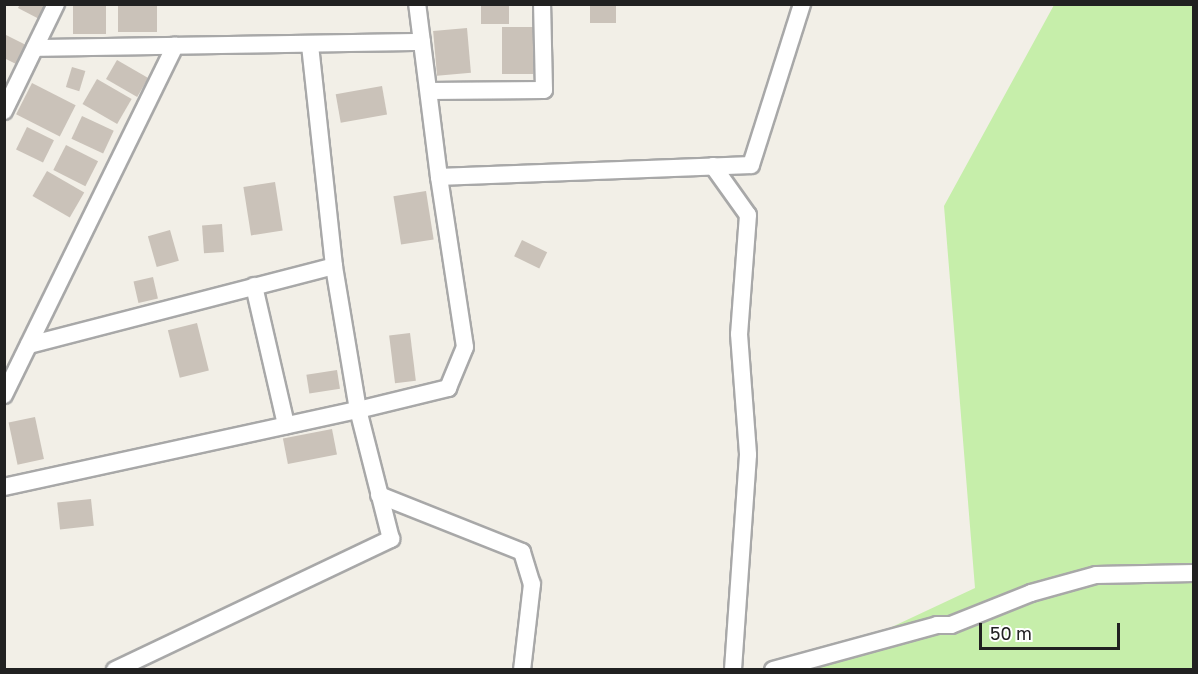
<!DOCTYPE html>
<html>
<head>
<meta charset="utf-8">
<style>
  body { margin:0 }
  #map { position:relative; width:1198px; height:674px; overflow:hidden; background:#f2efe7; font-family:"Golos Text",sans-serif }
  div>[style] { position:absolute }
  .grass>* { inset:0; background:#c6eeaa }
  .building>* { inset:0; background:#cac2b9; transform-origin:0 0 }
  .roads { filter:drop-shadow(2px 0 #a8a8a8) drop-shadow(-2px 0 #a8a8a8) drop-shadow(0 2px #a8a8a8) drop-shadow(0 -2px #a8a8a8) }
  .street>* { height:16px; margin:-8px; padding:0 8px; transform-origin:8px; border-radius:8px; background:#fff }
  span { translate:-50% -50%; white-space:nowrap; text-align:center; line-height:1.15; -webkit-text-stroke:4.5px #fff; paint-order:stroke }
  .frame { position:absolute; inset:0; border:6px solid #212121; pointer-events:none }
  .scale { position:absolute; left:979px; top:623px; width:141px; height:27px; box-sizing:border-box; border:3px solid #212121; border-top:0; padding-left:8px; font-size:18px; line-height:21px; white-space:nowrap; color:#212121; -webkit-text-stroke:4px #fff; paint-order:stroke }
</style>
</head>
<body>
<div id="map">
  <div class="grass">
    <i style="clip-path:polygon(1054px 5px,1193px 5px,1193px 669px,800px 670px,975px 588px,944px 206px)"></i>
  </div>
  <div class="building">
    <i style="clip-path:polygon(20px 4px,52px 4px,43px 21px,18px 8px)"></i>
    <i style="left:73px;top:4px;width:33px;height:30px"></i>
    <i style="left:118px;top:4px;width:39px;height:28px"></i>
    <i style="left:481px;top:4px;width:28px;height:20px"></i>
    <i style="left:590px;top:4px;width:26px;height:19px"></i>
    <i style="left:502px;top:27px;width:31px;height:47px"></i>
    <i style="left:467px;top:28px;width:45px;height:34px;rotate:85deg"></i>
    <i style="clip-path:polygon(4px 34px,26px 45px,16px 64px,4px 58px)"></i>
    <i style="left:117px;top:60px;width:36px;height:22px;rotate:30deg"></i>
    <i style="left:72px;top:67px;width:14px;height:21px;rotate:17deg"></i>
    <i style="left:97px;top:79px;width:40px;height:29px;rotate:30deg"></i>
    <i style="left:32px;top:83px;width:49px;height:35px;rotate:27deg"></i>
    <i style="left:382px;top:86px;width:29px;height:47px;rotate:80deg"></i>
    <i style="left:82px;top:116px;width:35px;height:25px;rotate:25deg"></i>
    <i style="left:27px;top:127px;width:30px;height:25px;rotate:26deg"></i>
    <i style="left:66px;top:145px;width:36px;height:28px;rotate:27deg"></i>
    <i style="left:47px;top:171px;width:43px;height:29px;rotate:30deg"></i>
    <i style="left:275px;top:182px;width:49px;height:32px;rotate:81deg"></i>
    <i style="left:426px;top:191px;width:49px;height:33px;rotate:81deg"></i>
    <i style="left:222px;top:224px;width:28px;height:20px;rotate:86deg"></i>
    <i style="left:170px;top:230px;width:32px;height:23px;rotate:74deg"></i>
    <i style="left:522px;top:240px;width:28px;height:18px;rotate:26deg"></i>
    <i style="left:153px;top:277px;width:22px;height:20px;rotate:77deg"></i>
    <i style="left:197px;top:323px;width:49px;height:30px;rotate:76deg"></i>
    <i style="left:410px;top:333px;width:48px;height:21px;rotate:83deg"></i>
    <i style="left:337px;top:370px;width:19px;height:31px;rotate:81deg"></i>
    <i style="left:35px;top:417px;width:43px;height:27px;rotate:78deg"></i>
    <i style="left:332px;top:429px;width:26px;height:50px;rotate:79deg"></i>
    <i style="left:91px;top:499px;width:27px;height:34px;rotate:84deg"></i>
  </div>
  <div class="roads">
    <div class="street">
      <i style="left:35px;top:48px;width:387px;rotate:-0.9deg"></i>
      <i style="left:429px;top:91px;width:115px;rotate:-0.5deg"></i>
      <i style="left:544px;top:90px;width:86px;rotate:-91.3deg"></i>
      <i style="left:4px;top:111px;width:119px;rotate:-64.1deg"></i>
      <i style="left:713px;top:166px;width:60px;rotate:54.5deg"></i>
      <i style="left:748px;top:215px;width:119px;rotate:94.3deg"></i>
      <i style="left:739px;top:334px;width:121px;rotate:85.7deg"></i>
      <i style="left:748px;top:455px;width:216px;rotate:94deg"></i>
      <i style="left:439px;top:177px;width:312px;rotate:-2.2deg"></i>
      <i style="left:751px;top:165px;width:169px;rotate:-72.4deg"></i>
      <i style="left:254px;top:286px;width:143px;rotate:77deg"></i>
      <i style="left:29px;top:345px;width:315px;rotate:-14.5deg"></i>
      <i style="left:4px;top:395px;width:389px;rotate:-63.9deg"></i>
      <i style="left:4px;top:487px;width:362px;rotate:-12.3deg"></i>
      <i style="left:358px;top:410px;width:146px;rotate:-99.5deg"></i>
      <i style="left:334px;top:266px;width:223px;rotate:-96.2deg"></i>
      <i style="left:379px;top:495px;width:154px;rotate:21.7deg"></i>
      <i style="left:522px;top:552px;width:34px;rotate:73deg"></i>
      <i style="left:532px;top:584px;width:87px;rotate:96.6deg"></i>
      <i style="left:115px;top:670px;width:306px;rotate:-25.4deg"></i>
      <i style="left:391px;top:539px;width:133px;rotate:-104.3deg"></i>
      <i style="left:358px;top:410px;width:93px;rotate:-13.7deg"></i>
      <i style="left:448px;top:388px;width:44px;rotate:-67.5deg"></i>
      <i style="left:465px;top:347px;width:172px;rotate:-98.7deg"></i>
      <i style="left:439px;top:177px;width:174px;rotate:-97.2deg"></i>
      <i style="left:773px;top:670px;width:170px;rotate:-15.3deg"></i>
      <i style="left:937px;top:625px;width:14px"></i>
      <i style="left:951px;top:625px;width:86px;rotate:-21.8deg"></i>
      <i style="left:1031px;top:593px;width:67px;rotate:-15.5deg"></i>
      <i style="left:1096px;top:575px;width:98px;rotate:-1.2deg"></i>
    </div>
  </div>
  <div class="frame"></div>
  <div class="scale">50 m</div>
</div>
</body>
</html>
